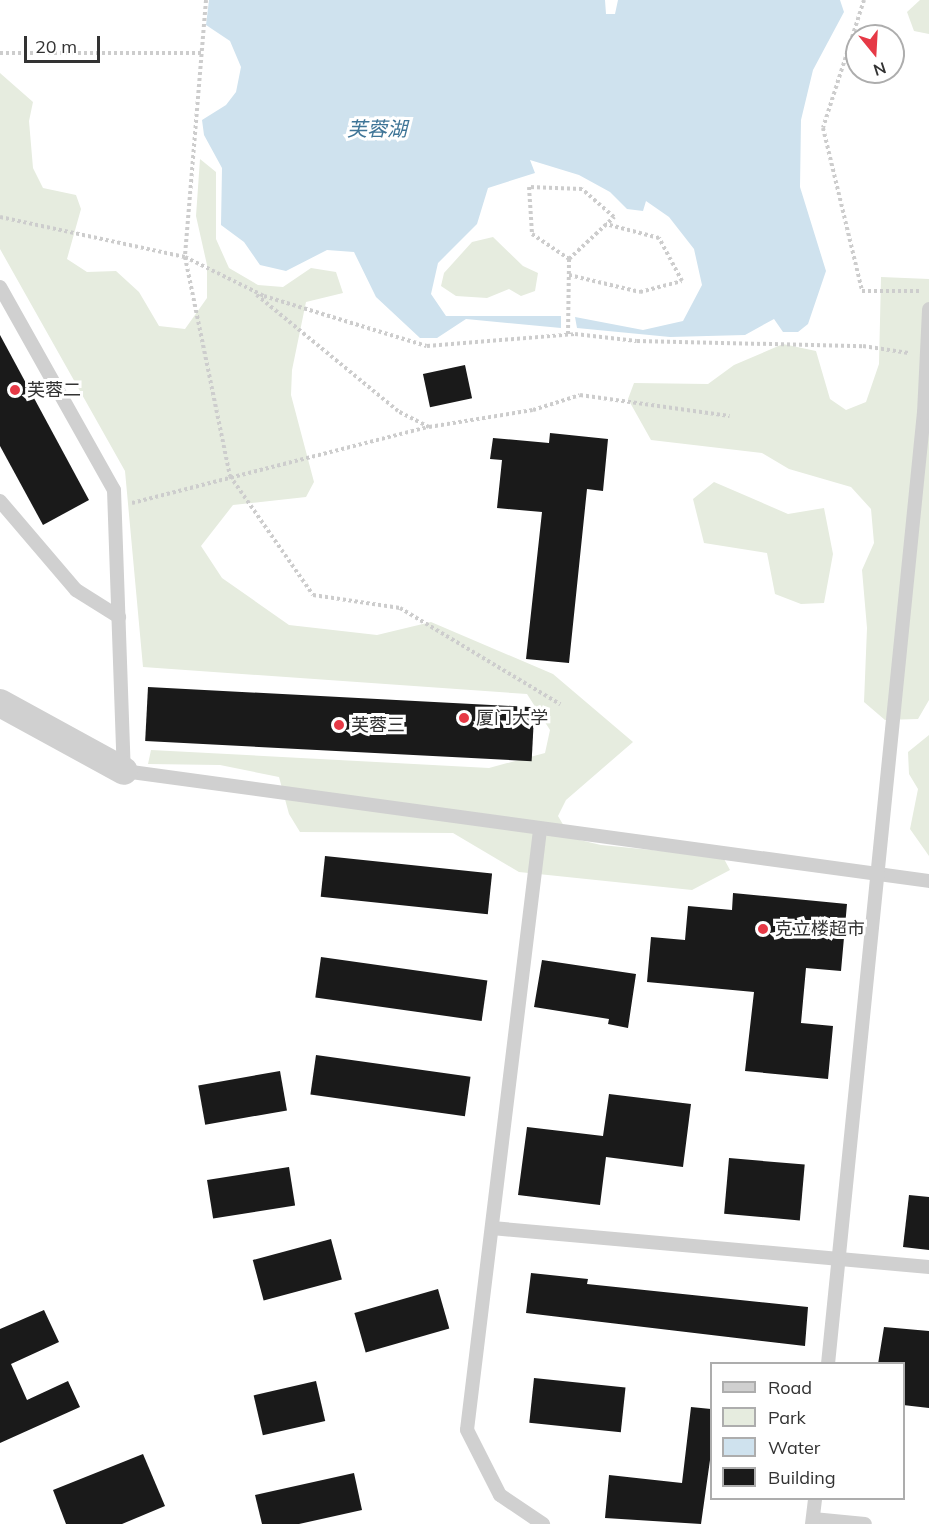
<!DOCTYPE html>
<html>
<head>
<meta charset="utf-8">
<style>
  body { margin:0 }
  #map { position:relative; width:929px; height:1524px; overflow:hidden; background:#fff; font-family:Mulish,"Noto Sans SC",sans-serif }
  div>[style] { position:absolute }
  .green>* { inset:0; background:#e6ecdf }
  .water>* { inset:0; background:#cfe2ee }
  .building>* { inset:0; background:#1a1a1a; transform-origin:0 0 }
  .path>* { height:4px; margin-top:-2px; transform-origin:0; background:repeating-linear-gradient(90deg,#cdcdcd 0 3px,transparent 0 6px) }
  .service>* { height:14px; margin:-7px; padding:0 7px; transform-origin:7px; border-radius:7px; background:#d0d0d0 }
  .minor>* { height:28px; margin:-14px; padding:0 14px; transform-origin:14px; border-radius:14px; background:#d0d0d0 }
  .dots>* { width:16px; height:16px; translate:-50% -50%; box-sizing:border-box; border:3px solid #fff; border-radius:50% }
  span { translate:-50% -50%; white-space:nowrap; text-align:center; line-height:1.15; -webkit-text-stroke:6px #fff; paint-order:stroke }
  .poi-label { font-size:18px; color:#333 }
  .left { translate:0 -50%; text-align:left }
  .water-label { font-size:20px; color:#3f7597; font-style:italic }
  .legend { position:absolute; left:710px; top:1362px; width:195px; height:138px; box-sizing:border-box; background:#fff; border:2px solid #adadad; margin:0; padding:8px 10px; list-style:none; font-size:18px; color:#333 }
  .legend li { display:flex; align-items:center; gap:12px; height:30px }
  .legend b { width:30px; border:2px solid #adadad }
  .north { position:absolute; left:845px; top:24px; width:60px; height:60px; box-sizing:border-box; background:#fff; border:2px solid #adadad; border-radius:50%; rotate:162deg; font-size:16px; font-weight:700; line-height:24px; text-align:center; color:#333 }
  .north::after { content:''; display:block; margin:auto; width:21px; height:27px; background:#e63946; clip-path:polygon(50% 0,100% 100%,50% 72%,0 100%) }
  .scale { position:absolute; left:24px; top:36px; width:76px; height:27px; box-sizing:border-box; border:3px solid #333; border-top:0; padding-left:8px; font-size:18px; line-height:21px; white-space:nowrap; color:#333; -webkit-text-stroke:4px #fff; paint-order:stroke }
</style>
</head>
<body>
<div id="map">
  <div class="green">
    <i style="clip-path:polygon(920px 0,929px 0,929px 34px,914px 31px,907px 12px)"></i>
    <i style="clip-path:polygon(0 73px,33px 102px,29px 121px,33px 168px,43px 188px,76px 195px,81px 209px,67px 259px,87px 272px,116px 271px,139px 292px,159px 326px,185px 329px,207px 298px,207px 265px,196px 216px,200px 159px,216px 172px,216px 239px,229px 268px,258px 285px,283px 287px,311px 268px,336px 272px,343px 293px,306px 302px,292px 370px,291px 395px,314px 482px,306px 497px,233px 505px,201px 546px,222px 578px,289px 625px,377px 635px,431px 622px,553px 674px,633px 742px,566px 800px,558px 816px,571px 838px,601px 845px,723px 857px,730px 870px,692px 890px,519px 872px,453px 833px,300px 832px,289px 814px,279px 777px,220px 765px,148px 764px,151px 750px,489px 768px,545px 753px,550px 730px,527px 694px,143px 667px,125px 471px,0 249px)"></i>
    <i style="clip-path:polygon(493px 237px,523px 266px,538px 273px,535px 291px,521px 296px,509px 289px,487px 298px,456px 296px,441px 286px,444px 273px,472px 242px)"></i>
    <i style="clip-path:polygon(881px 277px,929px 279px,929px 700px,918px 719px,885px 720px,864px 702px,867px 628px,862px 570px,874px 543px,871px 509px,851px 487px,789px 469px,762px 453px,651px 440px,628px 399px,634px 383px,708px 384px,734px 365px,783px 344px,816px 351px,830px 399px,846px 410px,866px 402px,879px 364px)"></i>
    <i style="clip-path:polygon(714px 482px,788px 514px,824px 508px,833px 554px,824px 603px,801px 604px,775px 594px,767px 553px,704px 543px,693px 499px)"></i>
    <i style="clip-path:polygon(929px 735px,929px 856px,910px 829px,918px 789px,909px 774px,908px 752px)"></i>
  </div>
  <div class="water">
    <i style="clip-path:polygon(209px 0,605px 0,606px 14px,615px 14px,618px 0,840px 0,844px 12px,813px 70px,801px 120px,800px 187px,826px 271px,808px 324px,798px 332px,783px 332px,774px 319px,745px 335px,670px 337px,577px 328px,575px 317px,643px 330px,683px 321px,702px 285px,694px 249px,669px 217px,646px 201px,643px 211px,627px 209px,610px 192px,579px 175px,530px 160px,535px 173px,488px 188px,477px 224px,438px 263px,431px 294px,446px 316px,561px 316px,561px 328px,466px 319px,437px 338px,420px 338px,376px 297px,354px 252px,327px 250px,286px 271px,260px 265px,244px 242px,221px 225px,222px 168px,204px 135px,202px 120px,226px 105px,236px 92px,241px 67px,230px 41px,206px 25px)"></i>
  </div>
  <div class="building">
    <i style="clip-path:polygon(0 335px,89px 500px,43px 525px,0 446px)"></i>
    <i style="left:465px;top:365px;width:34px;height:43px;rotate:78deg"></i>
    <i style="clip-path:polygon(550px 433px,608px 439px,603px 491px,587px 489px,569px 663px,526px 659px,542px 512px,497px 508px,502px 460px,490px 459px,493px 438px,549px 443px)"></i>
    <i style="left:148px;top:687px;width:387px;height:54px;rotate:3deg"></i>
    <i style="left:325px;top:856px;width:168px;height:41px;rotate:6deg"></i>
    <i style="clip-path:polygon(733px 893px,847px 904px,841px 971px,806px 968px,801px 1023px,833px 1026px,828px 1079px,745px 1071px,754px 992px,647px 982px,651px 937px,685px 940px,688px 906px,732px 910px)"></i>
    <i style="left:321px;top:957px;width:168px;height:41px;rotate:8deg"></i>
    <i style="clip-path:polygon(542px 960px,636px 974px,628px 1028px,608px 1024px,609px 1019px,534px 1007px)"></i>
    <i style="left:316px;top:1055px;width:156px;height:40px;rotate:8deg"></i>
    <i style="left:280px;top:1071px;width:40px;height:83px;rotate:80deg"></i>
    <i style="clip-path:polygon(609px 1094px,691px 1104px,683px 1167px,606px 1157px,600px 1205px,518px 1195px,527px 1127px,603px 1136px)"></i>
    <i style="left:729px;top:1158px;width:76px;height:56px;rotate:5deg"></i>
    <i style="left:289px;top:1167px;width:39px;height:83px;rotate:81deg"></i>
    <i style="clip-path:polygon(909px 1195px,929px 1197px,929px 1250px,903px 1247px)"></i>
    <i style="left:331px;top:1239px;width:42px;height:81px;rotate:75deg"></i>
    <i style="clip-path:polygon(531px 1273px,588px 1279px,587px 1284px,808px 1307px,805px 1346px,526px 1313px)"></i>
    <i style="left:438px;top:1289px;width:41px;height:87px;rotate:74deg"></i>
    <i style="clip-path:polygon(44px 1310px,59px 1342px,11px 1364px,27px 1400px,68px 1381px,80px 1407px,0 1443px,0 1329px)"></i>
    <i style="clip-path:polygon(884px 1327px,929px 1331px,929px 1408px,903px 1405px,903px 1364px,878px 1364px)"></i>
    <i style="left:534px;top:1378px;width:92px;height:45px;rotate:6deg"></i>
    <i style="left:316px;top:1381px;width:41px;height:64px;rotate:77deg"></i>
    <i style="clip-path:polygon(691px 1407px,711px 1409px,711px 1453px,701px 1524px,605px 1518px,609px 1475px,682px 1483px)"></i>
    <i style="clip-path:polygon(143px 1454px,165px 1506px,122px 1524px,66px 1524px,53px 1490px)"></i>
    <i style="clip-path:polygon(354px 1473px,362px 1510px,299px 1524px,262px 1524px,255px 1495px)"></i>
  </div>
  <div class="path">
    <i style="left:206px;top:0;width:258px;rotate:94.7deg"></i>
    <i style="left:185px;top:257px;width:224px;rotate:78.4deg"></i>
    <i style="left:230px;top:476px;width:145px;rotate:55.1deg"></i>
    <i style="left:313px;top:595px;width:88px;rotate:8.5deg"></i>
    <i style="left:400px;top:608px;width:187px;rotate:31deg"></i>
    <i style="left:864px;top:0;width:134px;rotate:107.8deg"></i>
    <i style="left:823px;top:128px;width:168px;rotate:76.5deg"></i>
    <i style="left:862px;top:291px;width:60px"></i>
    <i style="left:0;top:53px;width:202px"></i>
    <i style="left:0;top:217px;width:189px;rotate:12.2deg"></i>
    <i style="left:185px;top:257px;width:88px;rotate:26.3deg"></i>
    <i style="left:264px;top:296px;width:170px;rotate:17.1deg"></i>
    <i style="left:427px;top:346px;width:148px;rotate:-4.6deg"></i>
    <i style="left:575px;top:334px;width:62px;rotate:6.4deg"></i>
    <i style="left:637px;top:341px;width:226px;rotate:1.3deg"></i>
    <i style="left:863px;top:346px;width:46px;rotate:8.8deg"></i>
    <i style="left:569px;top:275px;width:73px;rotate:13.5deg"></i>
    <i style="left:640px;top:292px;width:43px;rotate:-14.7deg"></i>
    <i style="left:682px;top:281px;width:49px;rotate:-118.1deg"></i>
    <i style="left:659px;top:238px;width:55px;rotate:-165.2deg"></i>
    <i style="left:568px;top:334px;width:75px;rotate:-89.2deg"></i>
    <i style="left:569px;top:259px;width:62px;rotate:-43deg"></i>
    <i style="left:614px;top:217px;width:43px;rotate:-138.8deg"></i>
    <i style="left:582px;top:189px;width:53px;rotate:-177.8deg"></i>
    <i style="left:529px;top:187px;width:47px;rotate:86.3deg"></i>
    <i style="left:532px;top:234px;width:45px;rotate:34deg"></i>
    <i style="left:429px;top:427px;width:105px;rotate:-9.3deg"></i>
    <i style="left:533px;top:410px;width:49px;rotate:-17.7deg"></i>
    <i style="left:580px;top:395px;width:151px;rotate:8deg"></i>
    <i style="left:132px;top:503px;width:307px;rotate:-14.4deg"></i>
    <i style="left:429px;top:427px;width:35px;rotate:-153deg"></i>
    <i style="left:398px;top:411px;width:183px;rotate:-140.6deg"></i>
  </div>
  <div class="service">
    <i style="left:0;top:287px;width:233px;rotate:60.7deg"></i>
    <i style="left:114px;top:490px;width:281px;rotate:88deg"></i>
    <i style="left:124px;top:771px;width:812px;rotate:7.78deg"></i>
    <i style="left:0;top:501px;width:117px;rotate:49.5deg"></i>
    <i style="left:76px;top:590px;width:51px;rotate:32.1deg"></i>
    <i style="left:540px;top:830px;width:604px;rotate:96.94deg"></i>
    <i style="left:467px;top:1430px;width:73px;rotate:63.1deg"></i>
    <i style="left:500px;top:1495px;width:52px;rotate:34deg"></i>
    <i style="left:492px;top:1228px;width:439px;rotate:5.1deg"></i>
    <i style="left:828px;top:1364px;width:956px;rotate:-84.24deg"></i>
    <i style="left:924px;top:413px;width:104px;rotate:-87.2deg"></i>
    <i style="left:813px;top:1519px;width:52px;rotate:5.5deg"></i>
    <i style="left:812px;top:1524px;width:26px;rotate:-83deg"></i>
  </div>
  <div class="minor">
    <i style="left:0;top:703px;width:141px;rotate:28.7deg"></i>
  </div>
  <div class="dots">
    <i style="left:15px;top:390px;background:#e63946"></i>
    <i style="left:464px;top:718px;background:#e63946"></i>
    <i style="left:339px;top:725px;background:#e63946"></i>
    <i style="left:763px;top:929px;background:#e63946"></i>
  </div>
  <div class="poi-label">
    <span class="left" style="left:27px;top:390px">芙蓉二</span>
    <span class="left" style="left:476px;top:718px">厦门大学</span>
    <span class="left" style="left:351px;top:725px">芙蓉三</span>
    <span class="left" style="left:775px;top:929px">克立楼超市</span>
  </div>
  <div class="water-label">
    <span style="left:377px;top:128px">芙蓉湖</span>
  </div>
  <ul class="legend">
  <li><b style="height:8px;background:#d0d0d0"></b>Road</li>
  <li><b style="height:16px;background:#e6ecdf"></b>Park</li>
  <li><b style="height:16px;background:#cfe2ee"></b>Water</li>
  <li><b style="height:16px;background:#1a1a1a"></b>Building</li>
  </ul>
  <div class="north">N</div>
  <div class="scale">20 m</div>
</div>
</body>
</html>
